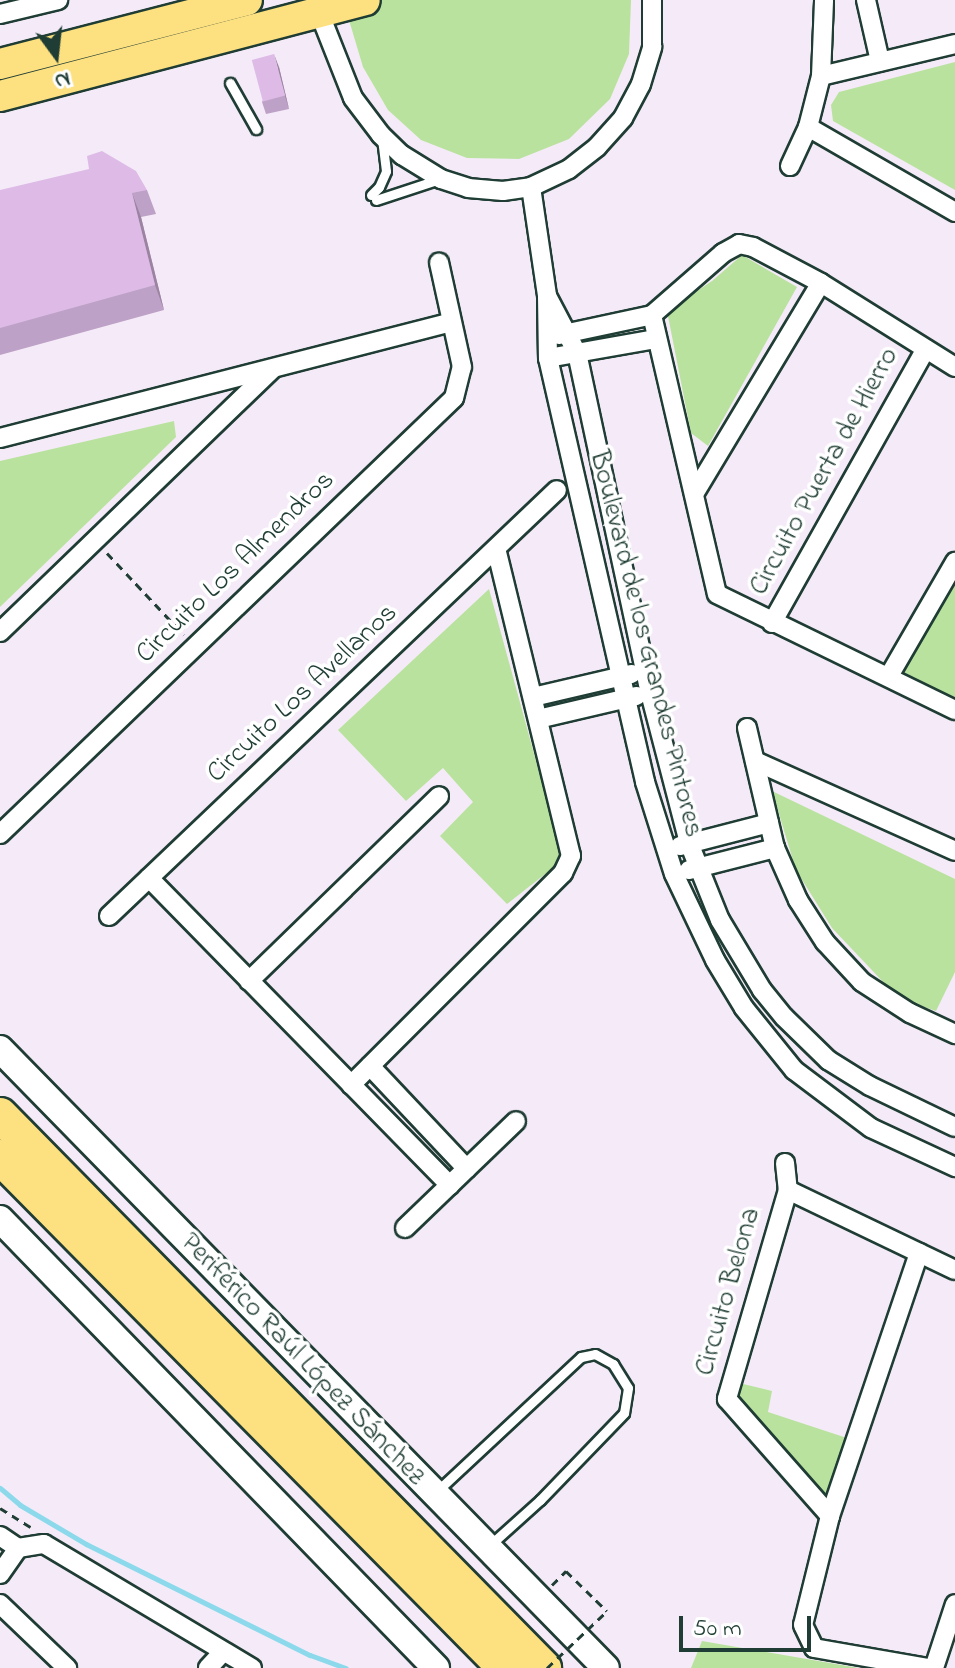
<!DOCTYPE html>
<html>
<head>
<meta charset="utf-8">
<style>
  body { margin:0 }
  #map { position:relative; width:955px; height:1668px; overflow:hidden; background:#f5ebf8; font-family:"Indie Flower",sans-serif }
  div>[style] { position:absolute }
  .green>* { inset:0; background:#b9e29f }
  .stream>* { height:5px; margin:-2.5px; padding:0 2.5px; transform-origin:2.5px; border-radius:2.5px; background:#8cd9eb }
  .path>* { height:3px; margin-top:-1.5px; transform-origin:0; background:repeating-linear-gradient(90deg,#1f3d34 0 8px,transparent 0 14px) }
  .roads { filter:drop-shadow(2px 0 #1f3d34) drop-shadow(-2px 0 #1f3d34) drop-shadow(0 2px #1f3d34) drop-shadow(0 -2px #1f3d34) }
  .service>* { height:9px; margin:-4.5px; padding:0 4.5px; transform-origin:4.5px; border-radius:4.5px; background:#fff }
  .minor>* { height:18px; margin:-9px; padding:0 9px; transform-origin:9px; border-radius:9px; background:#fff }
  .secondary>* { height:26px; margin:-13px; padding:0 13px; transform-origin:13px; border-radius:13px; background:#fff }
  .primary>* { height:30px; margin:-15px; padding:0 15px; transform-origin:15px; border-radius:15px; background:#fde080 }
  .motorway>* { height:34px; margin:-17px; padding:0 17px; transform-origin:17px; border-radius:17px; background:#fde080 }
  .path-bridge>* { height:3px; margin-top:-1.5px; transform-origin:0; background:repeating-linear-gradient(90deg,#1f3d34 0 8px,transparent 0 14px) }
  .wall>* { inset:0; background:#bea1c6 }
  .shaded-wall>* { inset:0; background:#9b83a1 }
  .building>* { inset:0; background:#ddbbe6; transform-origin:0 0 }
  span { translate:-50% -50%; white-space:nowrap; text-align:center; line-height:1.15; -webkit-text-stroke:7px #fff; paint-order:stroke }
  .street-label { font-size:28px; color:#1f3d34 }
  .north { position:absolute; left:16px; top:16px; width:80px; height:80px; -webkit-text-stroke:6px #fff; paint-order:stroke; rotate:165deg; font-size:22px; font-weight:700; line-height:32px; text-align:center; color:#1f3d34 }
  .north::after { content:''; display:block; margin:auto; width:28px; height:36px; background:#1f3d34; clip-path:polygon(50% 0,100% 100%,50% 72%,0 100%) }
  .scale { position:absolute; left:679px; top:1616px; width:132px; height:36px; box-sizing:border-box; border:4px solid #1f3d34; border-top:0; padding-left:10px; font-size:24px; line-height:28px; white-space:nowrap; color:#1f3d34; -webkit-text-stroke:6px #fff; paint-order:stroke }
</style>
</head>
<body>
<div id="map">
  <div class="green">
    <i style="clip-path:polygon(343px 0,631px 0,629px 54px,610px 99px,569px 139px,519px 159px,467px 158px,421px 140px,388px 110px,363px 67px)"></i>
    <i style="clip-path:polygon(955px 62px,955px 190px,833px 121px,831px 105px,839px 92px)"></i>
    <i style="clip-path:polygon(742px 255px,797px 287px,708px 446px,691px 433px,667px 311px,712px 281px)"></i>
    <i style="clip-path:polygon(174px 421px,176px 437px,0 607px,0 461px)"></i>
    <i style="clip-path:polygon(955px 570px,955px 705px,895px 674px)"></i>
    <i style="clip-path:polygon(489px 589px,563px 860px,507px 904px,440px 836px,473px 802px,443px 768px,406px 801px,338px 730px)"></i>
    <i style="clip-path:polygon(772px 791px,955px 879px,955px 972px,936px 1011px,916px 1004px,886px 985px,832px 928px,796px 870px)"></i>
    <i style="clip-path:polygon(735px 1382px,772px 1391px,768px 1412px,853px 1440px,829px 1510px,730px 1398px)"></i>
    <i style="clip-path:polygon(702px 1641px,859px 1668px,691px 1668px)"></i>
  </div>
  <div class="stream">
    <i style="left:0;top:1488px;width:26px;rotate:40deg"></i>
    <i style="left:20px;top:1505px;width:77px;rotate:30.6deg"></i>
    <i style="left:86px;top:1544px;width:250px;rotate:26.4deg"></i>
    <i style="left:310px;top:1655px;width:38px;rotate:20deg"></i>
  </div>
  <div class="path">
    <i style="left:107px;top:553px;width:112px;rotate:46.8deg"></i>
    <i style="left:0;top:1508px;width:36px;rotate:32deg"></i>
    <i style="left:552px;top:1585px;width:20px;rotate:-45deg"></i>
    <i style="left:566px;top:1571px;width:57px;rotate:44.3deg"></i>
  </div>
  <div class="roads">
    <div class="service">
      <i style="left:230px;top:83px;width:53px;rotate:60.5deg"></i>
      <i style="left:371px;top:195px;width:11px;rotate:-45deg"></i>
      <i style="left:379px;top:187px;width:17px;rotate:-66deg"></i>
      <i style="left:386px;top:171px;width:33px;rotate:-97deg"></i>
      <i style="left:376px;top:200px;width:64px;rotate:-18.2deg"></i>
      <i style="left:436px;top:1492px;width:198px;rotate:-43deg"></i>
      <i style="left:581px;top:1357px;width:14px;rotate:-12deg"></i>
      <i style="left:595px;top:1354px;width:21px;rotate:29deg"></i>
      <i style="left:613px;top:1364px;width:28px;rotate:58deg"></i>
      <i style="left:628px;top:1388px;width:25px;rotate:99deg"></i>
      <i style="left:624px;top:1413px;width:121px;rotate:134deg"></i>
      <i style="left:540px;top:1500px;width:69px;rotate:138deg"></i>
    </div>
    <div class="minor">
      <i style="left:866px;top:0;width:63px;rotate:77.1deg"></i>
      <i style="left:319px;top:12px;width:92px;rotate:68.4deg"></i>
      <i style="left:353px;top:98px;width:46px;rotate:52.9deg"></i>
      <i style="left:381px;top:135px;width:29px;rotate:44deg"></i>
      <i style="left:402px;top:155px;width:46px;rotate:31.6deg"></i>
      <i style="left:441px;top:179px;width:28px;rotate:18deg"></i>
      <i style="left:468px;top:188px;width:35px;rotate:5deg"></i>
      <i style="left:503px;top:191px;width:28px;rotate:-8deg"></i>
      <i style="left:531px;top:187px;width:42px;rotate:-25.3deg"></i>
      <i style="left:569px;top:169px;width:36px;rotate:-38deg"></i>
      <i style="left:597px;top:147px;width:39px;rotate:-48deg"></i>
      <i style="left:623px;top:118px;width:38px;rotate:-62deg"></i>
      <i style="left:641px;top:84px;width:39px;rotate:-73deg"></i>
      <i style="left:652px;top:47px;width:47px;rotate:-90deg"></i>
      <i style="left:0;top:14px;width:60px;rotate:-13.6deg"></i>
      <i style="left:821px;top:76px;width:138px;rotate:-13.4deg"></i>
      <i style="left:808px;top:127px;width:170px;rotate:30deg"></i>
      <i style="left:790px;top:166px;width:43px;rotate:-65.2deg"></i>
      <i style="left:808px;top:127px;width:53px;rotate:-75.7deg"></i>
      <i style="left:821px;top:76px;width:76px;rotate:-87.7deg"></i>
      <i style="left:531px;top:187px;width:110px;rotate:81.6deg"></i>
      <i style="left:547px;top:296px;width:62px;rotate:89.1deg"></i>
      <i style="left:548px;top:358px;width:435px;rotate:77.1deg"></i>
      <i style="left:645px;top:782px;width:96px;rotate:72.5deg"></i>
      <i style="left:674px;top:874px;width:95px;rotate:64.5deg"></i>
      <i style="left:715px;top:960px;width:56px;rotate:58.9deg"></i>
      <i style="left:744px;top:1008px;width:80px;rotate:51.1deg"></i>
      <i style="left:794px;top:1070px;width:96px;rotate:37deg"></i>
      <i style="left:871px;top:1128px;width:93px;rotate:24.9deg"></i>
      <i style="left:547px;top:296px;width:64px;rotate:62.2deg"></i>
      <i style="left:577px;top:353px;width:348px;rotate:77.9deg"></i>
      <i style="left:650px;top:693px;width:155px;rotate:75.4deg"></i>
      <i style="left:689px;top:843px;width:83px;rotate:68.1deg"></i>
      <i style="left:720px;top:920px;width:82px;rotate:59deg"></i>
      <i style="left:762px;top:990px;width:35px;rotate:51deg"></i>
      <i style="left:784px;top:1017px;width:62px;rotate:44.3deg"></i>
      <i style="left:828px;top:1060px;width:49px;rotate:31.8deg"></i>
      <i style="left:870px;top:1086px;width:94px;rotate:25.8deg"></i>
      <i style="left:652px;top:315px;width:286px;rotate:76.9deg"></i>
      <i style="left:717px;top:594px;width:265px;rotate:26deg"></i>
      <i style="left:559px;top:335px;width:95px;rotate:-12.1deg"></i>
      <i style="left:652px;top:315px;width:94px;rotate:-41.1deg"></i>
      <i style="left:723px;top:253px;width:18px;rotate:-29deg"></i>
      <i style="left:739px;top:244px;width:14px;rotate:12deg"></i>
      <i style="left:753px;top:247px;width:77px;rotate:27.9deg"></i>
      <i style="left:821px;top:283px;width:158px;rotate:32.1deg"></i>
      <i style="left:548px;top:358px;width:110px;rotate:-10deg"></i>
      <i style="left:0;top:438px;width:466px;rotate:-14.4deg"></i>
      <i style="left:694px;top:494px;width:246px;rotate:-59deg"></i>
      <i style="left:772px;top:623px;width:314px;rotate:-60.7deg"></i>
      <i style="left:0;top:632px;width:378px;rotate:-44deg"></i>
      <i style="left:889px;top:676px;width:132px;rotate:-59.9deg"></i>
      <i style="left:533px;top:697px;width:101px;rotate:-13.2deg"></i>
      <i style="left:538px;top:719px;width:101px;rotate:-13.2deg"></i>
      <i style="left:747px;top:728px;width:123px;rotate:76.9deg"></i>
      <i style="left:775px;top:848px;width:57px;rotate:66.1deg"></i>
      <i style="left:798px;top:900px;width:50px;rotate:57.3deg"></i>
      <i style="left:825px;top:942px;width:54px;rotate:47.2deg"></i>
      <i style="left:862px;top:982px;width:57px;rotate:32.9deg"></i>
      <i style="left:910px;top:1013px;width:50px;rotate:25deg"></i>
      <i style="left:755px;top:761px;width:219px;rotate:24.2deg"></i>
      <i style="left:0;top:834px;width:629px;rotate:-43.84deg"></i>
      <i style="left:454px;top:398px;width:32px;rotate:-76deg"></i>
      <i style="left:462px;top:367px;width:107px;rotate:-102.4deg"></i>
      <i style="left:680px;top:846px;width:92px;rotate:-14.5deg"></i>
      <i style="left:689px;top:870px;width:89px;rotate:-14.3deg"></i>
      <i style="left:149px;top:878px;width:430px;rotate:45.6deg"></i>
      <i style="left:109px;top:916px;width:618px;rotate:-43.56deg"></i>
      <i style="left:249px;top:981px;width:265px;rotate:-44.2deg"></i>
      <i style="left:370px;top:1066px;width:141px;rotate:46.7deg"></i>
      <i style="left:351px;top:1085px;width:300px;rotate:-45deg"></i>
      <i style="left:563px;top:873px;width:19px;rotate:-65deg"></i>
      <i style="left:571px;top:856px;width:316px;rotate:-103.7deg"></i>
      <i style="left:785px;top:1163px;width:27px;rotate:84deg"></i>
      <i style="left:788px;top:1190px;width:218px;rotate:106.3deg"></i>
      <i style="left:727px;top:1399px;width:156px;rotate:48.6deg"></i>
      <i style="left:788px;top:1190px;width:185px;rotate:25.6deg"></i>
      <i style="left:405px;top:1228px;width:154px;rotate:-43.9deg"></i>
      <i style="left:919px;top:1253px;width:278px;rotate:108.7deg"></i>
      <i style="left:830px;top:1516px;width:112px;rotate:103.9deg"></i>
      <i style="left:803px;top:1625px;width:25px;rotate:64deg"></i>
      <i style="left:814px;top:1648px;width:115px;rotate:10deg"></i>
      <i style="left:0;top:1536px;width:22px;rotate:34deg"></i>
      <i style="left:0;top:1574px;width:32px;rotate:-55deg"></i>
      <i style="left:18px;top:1548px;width:26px;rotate:-9deg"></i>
      <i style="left:44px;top:1544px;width:242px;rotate:30.8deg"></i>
      <i style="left:0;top:1604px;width:93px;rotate:43.7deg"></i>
      <i style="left:208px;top:1668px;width:22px;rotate:-47deg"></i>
      <i style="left:934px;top:1668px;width:67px;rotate:-71.8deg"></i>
    </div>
    <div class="secondary">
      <i style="left:0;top:1049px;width:866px;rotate:45.61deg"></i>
      <i style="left:0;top:1219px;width:626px;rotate:45.84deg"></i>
    </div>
    <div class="primary">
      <i style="left:0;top:64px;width:255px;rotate:-14.5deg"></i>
      <i style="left:0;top:96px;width:377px;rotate:-14.7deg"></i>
    </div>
    <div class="motorway">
      <i style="left:0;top:1115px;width:776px;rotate:45.47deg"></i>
      <i style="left:0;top:1157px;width:718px;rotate:45.34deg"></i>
    </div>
  </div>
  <div class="path-bridge">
    <i style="left:547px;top:1668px;width:83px;rotate:-43.5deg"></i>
  </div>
  <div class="wall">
    <i style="clip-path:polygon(279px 67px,289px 109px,266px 114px,262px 102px)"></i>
    <i style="clip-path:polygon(0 190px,147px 190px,156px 214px,141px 217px,164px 310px,0 355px)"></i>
  </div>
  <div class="shaded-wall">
    <i style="clip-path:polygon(274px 54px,279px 67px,289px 109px,285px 96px)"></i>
    <i style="clip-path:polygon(132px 193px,141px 217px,164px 310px,155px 285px)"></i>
  </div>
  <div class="building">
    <i style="left:274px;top:54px;width:43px;height:23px;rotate:75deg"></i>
    <i style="clip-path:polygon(102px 151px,136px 171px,147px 190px,132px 193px,155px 285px,0 328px,0 190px,89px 169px,87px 156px)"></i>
  </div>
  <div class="street-label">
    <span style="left:825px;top:472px;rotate:-61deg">Circuito Puerta de Hierro</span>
    <span style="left:236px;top:568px;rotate:-44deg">Circuito Los Almendros</span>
    <span style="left:645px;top:644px;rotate:76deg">Boulevard de los Grandes Pintores</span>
    <span style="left:303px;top:694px;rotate:-43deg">Circuito Los Avellanos</span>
    <span style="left:729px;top:1292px;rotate:-74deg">Circuito Belona</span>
    <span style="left:302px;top:1360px;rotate:46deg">Periférico Raúl López Sánchez</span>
  </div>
  <div class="north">N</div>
  <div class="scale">50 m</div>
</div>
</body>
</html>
